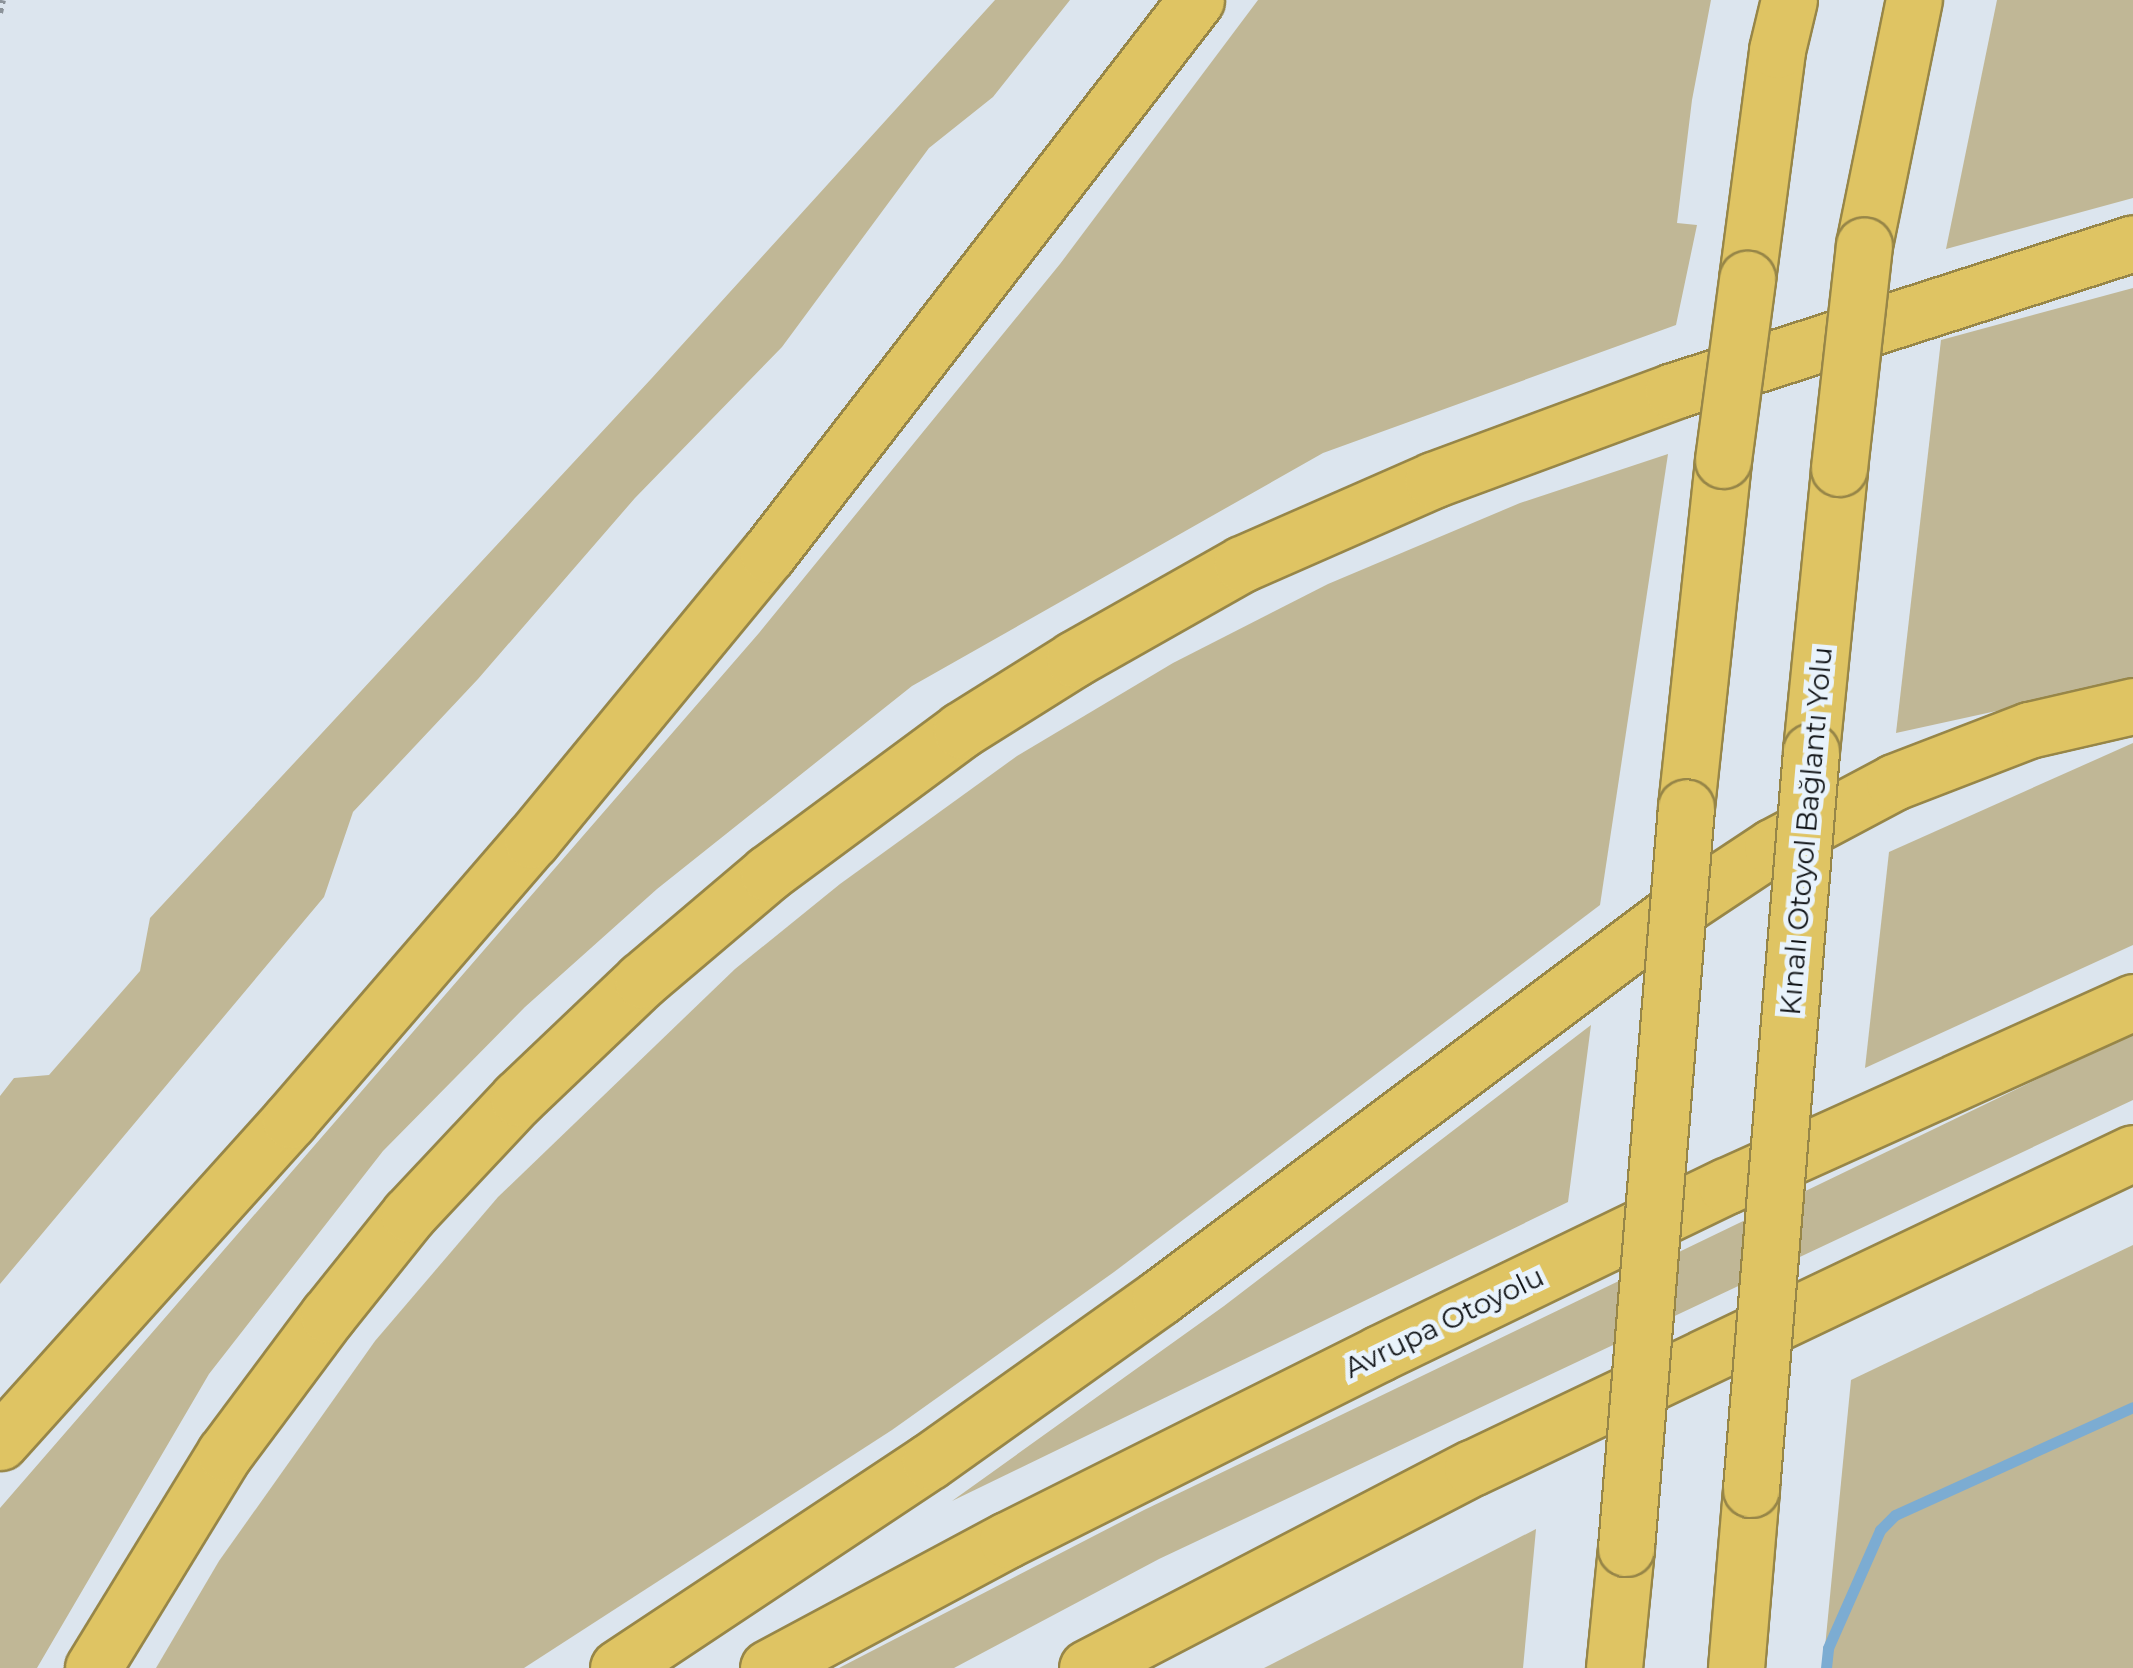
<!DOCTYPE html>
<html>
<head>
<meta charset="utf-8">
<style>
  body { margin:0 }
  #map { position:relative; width:2133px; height:1668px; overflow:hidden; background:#dce5ee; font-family:Montserrat,sans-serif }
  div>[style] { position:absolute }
  .green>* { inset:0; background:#c0b796 }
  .stream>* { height:11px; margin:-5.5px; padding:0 5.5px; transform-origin:5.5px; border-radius:5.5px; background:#7cacd2 }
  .path>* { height:6px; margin-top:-3px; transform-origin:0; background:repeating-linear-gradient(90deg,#8c939a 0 5px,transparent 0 10px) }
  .roads { filter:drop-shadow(2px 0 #978648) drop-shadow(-2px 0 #978648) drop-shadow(0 2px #978648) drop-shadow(0 -2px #978648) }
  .highway>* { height:55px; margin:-27.5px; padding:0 27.5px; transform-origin:27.5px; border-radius:27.5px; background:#dfc463 }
  .bridges { filter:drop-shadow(2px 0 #978648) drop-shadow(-2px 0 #978648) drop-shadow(0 2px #978648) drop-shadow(0 -2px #978648) }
  .highway-bridge>* { height:55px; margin:-27.5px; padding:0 27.5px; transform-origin:27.5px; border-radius:27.5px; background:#dfc463 }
  span { translate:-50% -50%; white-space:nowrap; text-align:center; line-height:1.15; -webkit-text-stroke:10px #e9f3fb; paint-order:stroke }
  .street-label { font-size:28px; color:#111417 }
</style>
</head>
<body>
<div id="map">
  <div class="green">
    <i style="clip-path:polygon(995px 0,1070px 0,993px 97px,929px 148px,782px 347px,635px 498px,478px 679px,353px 812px,324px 897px,0 1284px,0 1096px,14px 1078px,49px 1075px,140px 971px,150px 918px,651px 379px)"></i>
    <i style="clip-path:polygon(1258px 0,1711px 0,1692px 100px,1677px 223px,1697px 225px,1676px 325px,1323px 453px,912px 686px,657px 889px,525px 1007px,383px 1151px,209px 1374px,37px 1668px,0 1668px,0 1508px,759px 633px,1060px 264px)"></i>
    <i style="clip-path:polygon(1997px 0,2133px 0,2133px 198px,1946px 249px)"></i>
    <i style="clip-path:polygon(2133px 288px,2133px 681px,1896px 733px,1941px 340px)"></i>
    <i style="clip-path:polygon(1668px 454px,1600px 905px,1114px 1272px,892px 1430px,524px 1668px,156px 1668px,219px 1561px,375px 1341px,498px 1197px,735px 969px,840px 884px,1017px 756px,1173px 663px,1328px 584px,1520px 503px)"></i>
    <i style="clip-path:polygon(2133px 743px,2133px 945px,1865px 1068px,1889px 852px)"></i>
    <i style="clip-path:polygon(1591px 1025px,1568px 1202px,952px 1501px,1224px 1306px)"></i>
    <i style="clip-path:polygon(2133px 1033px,2133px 1100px,1159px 1559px,954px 1668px,839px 1668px,1144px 1510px)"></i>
    <i style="clip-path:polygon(2133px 1245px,2133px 1668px,1823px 1668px,1851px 1380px)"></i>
    <i style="clip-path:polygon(1536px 1529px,1523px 1668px,1264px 1668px)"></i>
  </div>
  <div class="stream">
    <i style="left:1826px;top:1668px;width:20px;rotate:-84deg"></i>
    <i style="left:1828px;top:1648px;width:129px;rotate:-66.2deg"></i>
    <i style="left:1880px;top:1530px;width:21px;rotate:-45deg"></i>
    <i style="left:1895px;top:1515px;width:261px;rotate:-24.4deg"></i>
  </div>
  <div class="path">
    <i style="left:0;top:13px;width:13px;rotate:-77deg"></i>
  </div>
  <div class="roads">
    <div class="highway">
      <i style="left:1864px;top:245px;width:250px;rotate:-78.5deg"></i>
      <i style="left:1747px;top:279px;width:231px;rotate:-82.5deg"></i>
      <i style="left:1777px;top:50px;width:51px;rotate:-76.5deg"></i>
      <i style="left:1811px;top:751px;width:284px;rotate:-84.3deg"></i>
      <i style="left:1686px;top:807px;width:349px;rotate:-83.9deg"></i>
      <i style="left:0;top:1442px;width:433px;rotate:-48deg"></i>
      <i style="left:290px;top:1120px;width:370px;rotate:-49.2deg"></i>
      <i style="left:532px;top:840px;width:371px;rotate:-50.5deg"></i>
      <i style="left:768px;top:554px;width:700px;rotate:-52.31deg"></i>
      <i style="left:93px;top:1668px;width:252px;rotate:-58.5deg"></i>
      <i style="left:225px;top:1453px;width:172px;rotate:-53.3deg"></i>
      <i style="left:328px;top:1315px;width:129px;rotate:-51.3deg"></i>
      <i style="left:409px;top:1214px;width:159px;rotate:-46.8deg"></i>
      <i style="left:518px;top:1098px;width:171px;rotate:-43.6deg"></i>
      <i style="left:642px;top:980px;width:165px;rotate:-40.3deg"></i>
      <i style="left:768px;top:873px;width:240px;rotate:-36.5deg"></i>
      <i style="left:961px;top:730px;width:133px;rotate:-32.1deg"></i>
      <i style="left:1074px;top:659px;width:193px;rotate:-29.5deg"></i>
      <i style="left:1242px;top:564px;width:209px;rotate:-23.7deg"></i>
      <i style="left:1433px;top:480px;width:256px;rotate:-20.3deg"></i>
      <i style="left:1673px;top:391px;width:483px;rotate:-17.8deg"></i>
      <i style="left:618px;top:1668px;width:374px;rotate:-33.6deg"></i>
      <i style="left:930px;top:1461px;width:282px;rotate:-35.5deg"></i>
      <i style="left:1160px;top:1297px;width:639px;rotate:-36.85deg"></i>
      <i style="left:1671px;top:914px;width:121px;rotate:-33.6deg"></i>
      <i style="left:1772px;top:847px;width:138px;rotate:-28deg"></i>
      <i style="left:1894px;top:782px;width:145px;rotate:-21.1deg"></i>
      <i style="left:2029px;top:730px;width:107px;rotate:-13deg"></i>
      <i style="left:768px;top:1668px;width:271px;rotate:-28.2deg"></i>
      <i style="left:1007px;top:1540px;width:417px;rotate:-26.6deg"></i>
      <i style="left:1380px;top:1353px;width:384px;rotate:-25.8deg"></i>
      <i style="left:1726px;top:1186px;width:447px;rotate:-24.3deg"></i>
      <i style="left:1087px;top:1668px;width:434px;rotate:-27.5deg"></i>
      <i style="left:1472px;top:1468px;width:732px;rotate:-25.48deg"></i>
      <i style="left:1614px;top:1668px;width:121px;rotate:-84.3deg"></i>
      <i style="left:1736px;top:1668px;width:180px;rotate:-85.2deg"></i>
    </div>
  </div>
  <div class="bridges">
    <div class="highway-bridge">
      <i style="left:1723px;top:460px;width:183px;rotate:-82.4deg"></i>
      <i style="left:1839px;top:468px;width:224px;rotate:-83.6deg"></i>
      <i style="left:1751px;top:1489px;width:740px;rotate:-85.35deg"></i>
      <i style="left:1626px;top:1548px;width:743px;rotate:-85.37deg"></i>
    </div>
  </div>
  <div class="street-label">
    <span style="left:1806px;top:831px;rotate:-85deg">Kınalı Otoyol Bağlantı Yolu</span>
    <span style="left:1444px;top:1322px;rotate:-26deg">Avrupa Otoyolu</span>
  </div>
</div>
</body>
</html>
